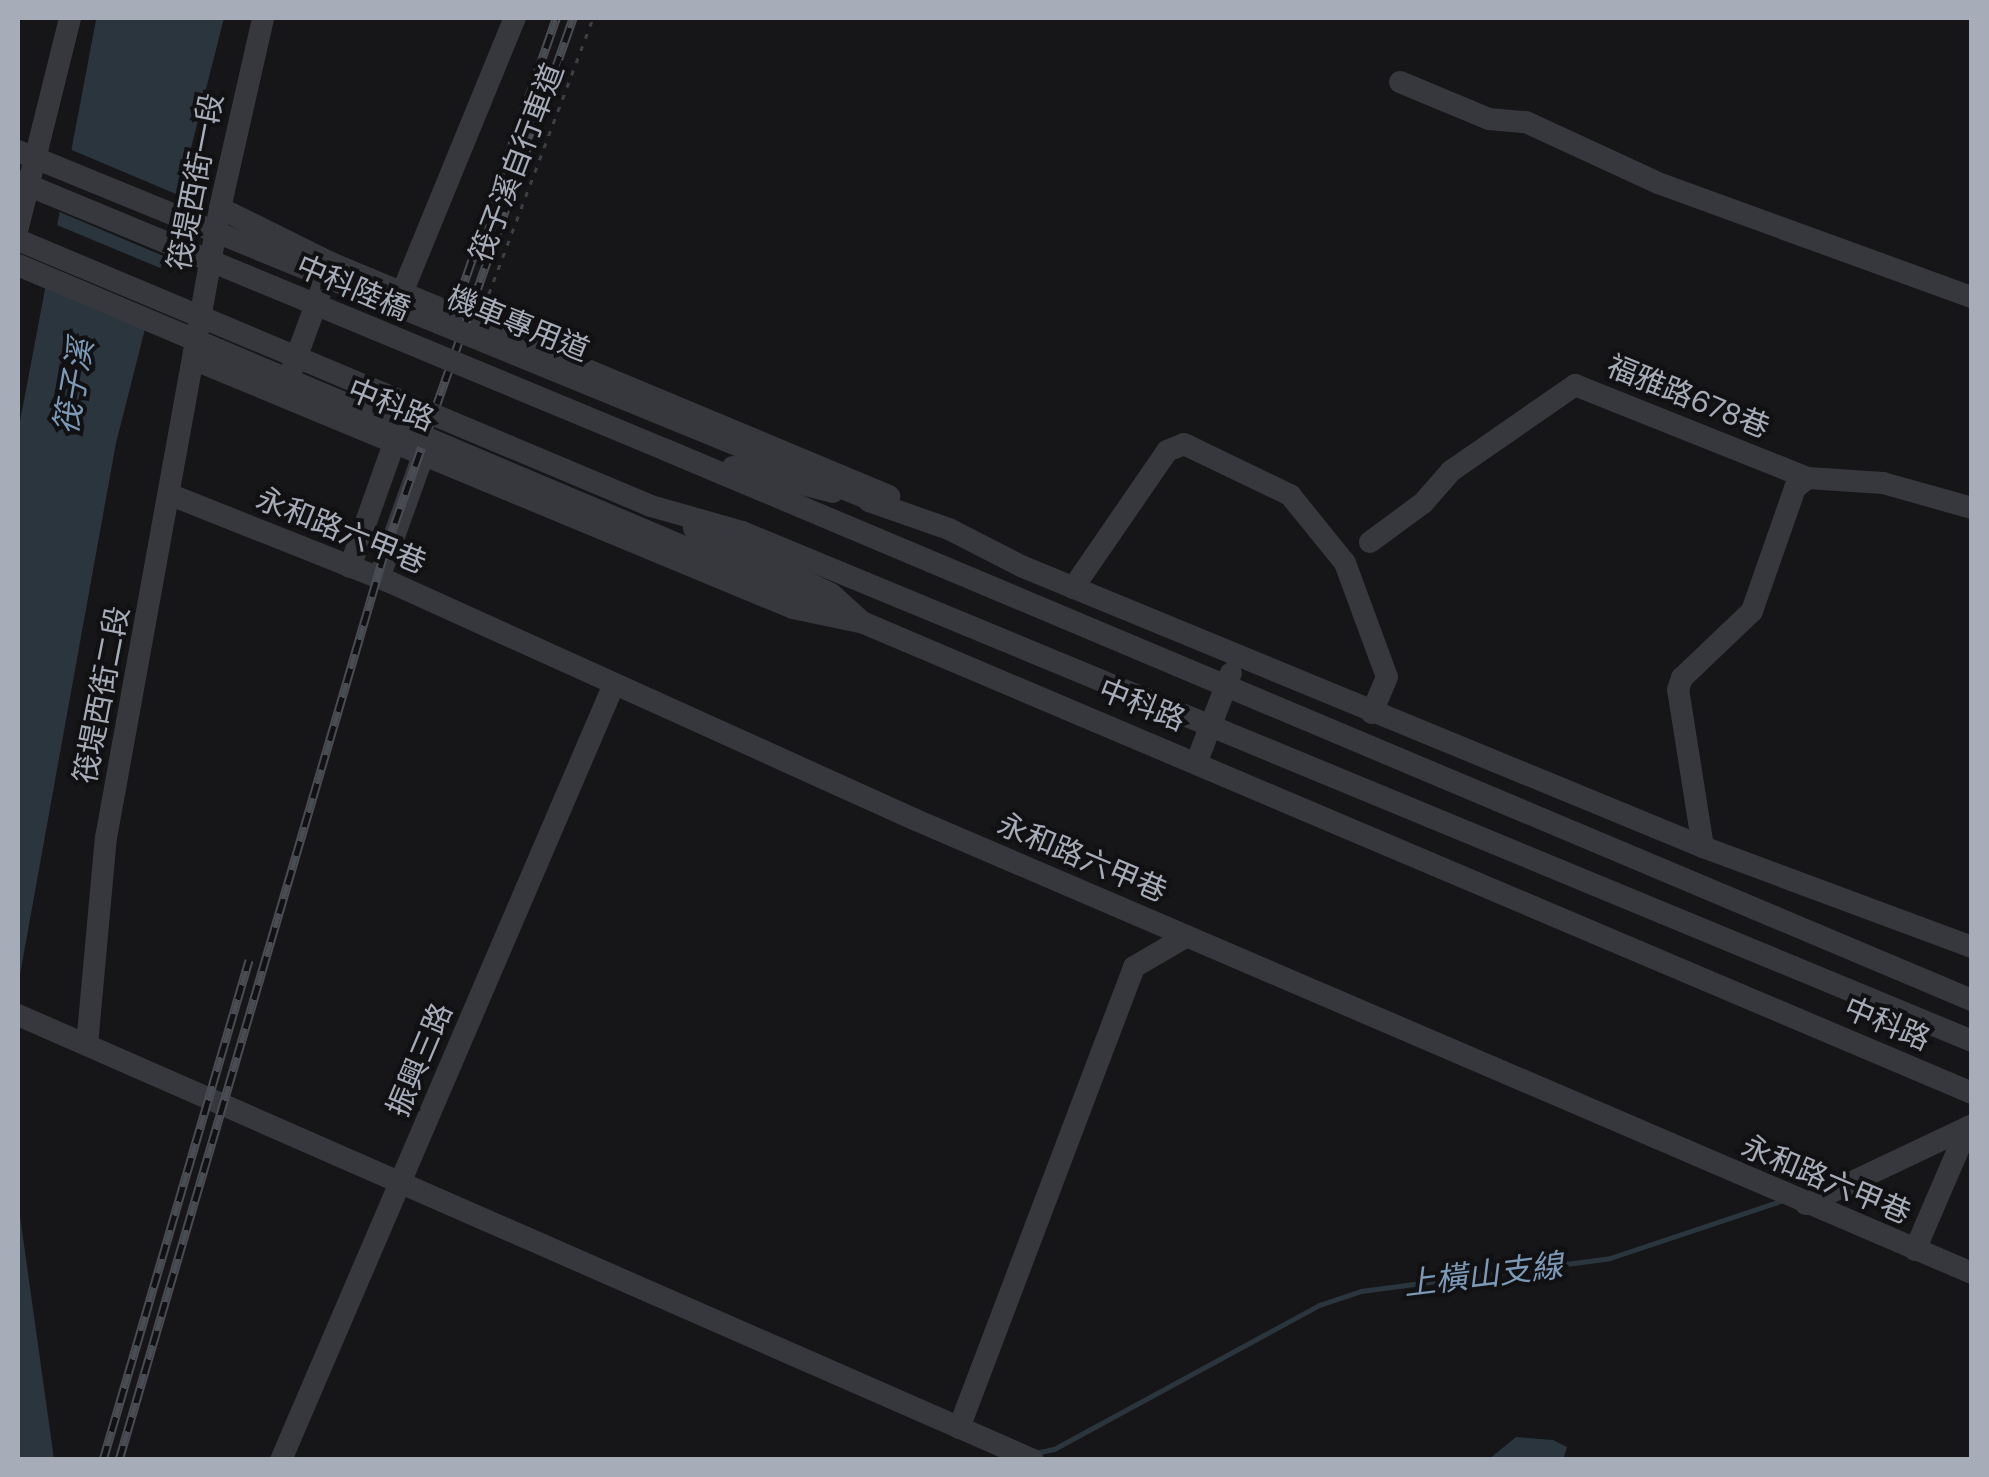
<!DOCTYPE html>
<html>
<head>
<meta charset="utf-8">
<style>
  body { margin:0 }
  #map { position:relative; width:1989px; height:1477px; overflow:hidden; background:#161618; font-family:"DM Sans","Noto Sans TC",sans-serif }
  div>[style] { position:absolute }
  .water>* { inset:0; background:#2b353e }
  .pier>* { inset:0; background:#161618 }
  .stream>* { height:5px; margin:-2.5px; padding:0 2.5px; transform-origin:2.5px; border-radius:2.5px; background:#2b353e }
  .path>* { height:2.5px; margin-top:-1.25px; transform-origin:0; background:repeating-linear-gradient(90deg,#3d3f45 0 5px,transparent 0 13px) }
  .minor>* { height:22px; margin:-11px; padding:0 11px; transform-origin:11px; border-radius:11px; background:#37383e }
  .rail>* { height:9px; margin-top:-4.5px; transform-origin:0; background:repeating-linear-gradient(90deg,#111113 0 15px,#4a4c53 0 30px); box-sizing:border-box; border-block:2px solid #4a4c53 }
  .minor-bridge>* { height:22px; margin:-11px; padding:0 11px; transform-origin:11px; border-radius:11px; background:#37383e }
  span { translate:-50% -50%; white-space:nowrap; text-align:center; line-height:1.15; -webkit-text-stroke:8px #111113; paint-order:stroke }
  .street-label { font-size:30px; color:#a7acb9 }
  .water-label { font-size:32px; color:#7c9ab7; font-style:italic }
  .frame { position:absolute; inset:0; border:20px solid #a7acb9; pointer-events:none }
</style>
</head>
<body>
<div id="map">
  <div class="water">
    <i style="clip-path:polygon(224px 18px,116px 443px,19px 980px,18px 1018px,18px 432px,96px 20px)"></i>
    <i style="clip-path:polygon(18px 1202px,54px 1459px,18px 1459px)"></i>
    <i style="clip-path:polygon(1516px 1437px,1553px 1440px,1567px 1447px,1564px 1457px,1489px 1459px)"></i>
  </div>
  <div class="pier">
    <i style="clip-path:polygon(67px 148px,183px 197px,168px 258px,55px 210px)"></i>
    <i style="clip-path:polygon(52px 223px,165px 270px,150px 331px,40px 285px)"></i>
  </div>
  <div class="stream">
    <i style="left:1035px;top:1453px;width:19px;rotate:-12deg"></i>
    <i style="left:1054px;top:1449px;width:302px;rotate:-28.5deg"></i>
    <i style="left:1319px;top:1305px;width:44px;rotate:-18.4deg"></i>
    <i style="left:1361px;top:1291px;width:251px;rotate:-7.5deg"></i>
    <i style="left:1610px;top:1258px;width:182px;rotate:-18.5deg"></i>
  </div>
  <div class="path">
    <i style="left:484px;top:306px;width:308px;rotate:-69.3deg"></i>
  </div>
  <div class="minor">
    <i style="left:1400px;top:82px;width:96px;rotate:22.6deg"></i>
    <i style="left:1489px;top:119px;width:37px;rotate:5deg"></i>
    <i style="left:1526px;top:122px;width:145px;rotate:24.8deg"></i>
    <i style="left:1658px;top:183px;width:334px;rotate:20deg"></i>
    <i style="left:220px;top:208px;width:124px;rotate:26.4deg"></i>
    <i style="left:331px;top:263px;width:605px;rotate:22.66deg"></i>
    <i style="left:18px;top:227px;width:215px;rotate:-76deg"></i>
    <i style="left:402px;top:293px;width:297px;rotate:-67.7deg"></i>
    <i style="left:193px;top:359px;width:650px;rotate:22.54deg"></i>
    <i style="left:793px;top:608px;width:73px;rotate:11.9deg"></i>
    <i style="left:864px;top:623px;width:1204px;rotate:22.99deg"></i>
    <i style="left:291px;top:372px;width:116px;rotate:-69.8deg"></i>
    <i style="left:666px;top:450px;width:1417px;rotate:22.84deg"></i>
    <i style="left:733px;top:467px;width:103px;rotate:14deg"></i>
    <i style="left:171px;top:495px;width:238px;rotate:21.7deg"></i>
    <i style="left:392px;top:583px;width:575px;rotate:24.34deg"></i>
    <i style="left:916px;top:820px;width:1149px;rotate:23.22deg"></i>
    <i style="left:869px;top:501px;width:85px;rotate:19.3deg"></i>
    <i style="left:949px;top:529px;width:81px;rotate:27.2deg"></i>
    <i style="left:1021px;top:566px;width:738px;rotate:22.39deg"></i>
    <i style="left:1703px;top:847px;width:287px;rotate:20.4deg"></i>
    <i style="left:651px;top:506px;width:95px;rotate:15.9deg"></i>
    <i style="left:742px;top:532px;width:1331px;rotate:22.48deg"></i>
    <i style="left:694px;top:528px;width:152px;rotate:25.7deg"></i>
    <i style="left:831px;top:594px;width:36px;rotate:42deg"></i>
    <i style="left:1370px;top:542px;width:66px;rotate:-36.3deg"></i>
    <i style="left:1423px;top:503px;width:43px;rotate:-48.8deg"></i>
    <i style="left:1451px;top:471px;width:151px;rotate:-34.7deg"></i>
    <i style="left:1575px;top:385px;width:251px;rotate:21.8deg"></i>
    <i style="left:1808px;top:478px;width:75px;rotate:3.8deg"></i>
    <i style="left:1883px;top:483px;width:92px;rotate:15.7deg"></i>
    <i style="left:350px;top:567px;width:137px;rotate:-70.4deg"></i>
    <i style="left:379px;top:578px;width:136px;rotate:-70.2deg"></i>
    <i style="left:1073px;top:588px;width:166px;rotate:-55.5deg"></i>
    <i style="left:1167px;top:451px;width:18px;rotate:-22deg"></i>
    <i style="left:1184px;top:444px;width:118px;rotate:25.7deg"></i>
    <i style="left:1290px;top:495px;width:87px;rotate:51deg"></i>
    <i style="left:1345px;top:563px;width:121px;rotate:69.8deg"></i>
    <i style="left:1387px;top:677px;width:39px;rotate:113deg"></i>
    <i style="left:1197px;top:761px;width:94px;rotate:-68.9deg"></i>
    <i style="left:1703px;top:847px;width:159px;rotate:-99deg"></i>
    <i style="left:1678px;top:690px;width:13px;rotate:-72deg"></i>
    <i style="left:1682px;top:678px;width:97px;rotate:-43.7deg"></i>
    <i style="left:1752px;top:611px;width:130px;rotate:-70.7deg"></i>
    <i style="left:1795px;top:488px;width:16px;rotate:-38deg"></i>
    <i style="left:18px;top:1015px;width:1108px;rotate:23.67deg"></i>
    <i style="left:87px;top:1045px;width:208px;rotate:-84.8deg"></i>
    <i style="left:106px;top:838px;width:640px;rotate:-79.74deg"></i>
    <i style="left:220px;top:208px;width:195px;rotate:-77.2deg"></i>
    <i style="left:1806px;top:1204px;width:184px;rotate:-25.4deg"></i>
    <i style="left:1915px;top:1250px;width:134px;rotate:-66.7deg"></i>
    <i style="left:959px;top:1428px;width:493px;rotate:-69.2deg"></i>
    <i style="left:1134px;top:967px;width:61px;rotate:-30.3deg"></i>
    <i style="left:281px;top:1460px;width:844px;rotate:-66.77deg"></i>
  </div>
  <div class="rail">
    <i style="left:457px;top:303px;width:302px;rotate:-70.8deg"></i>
    <i style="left:103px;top:1460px;width:521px;rotate:-73.72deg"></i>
    <i style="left:119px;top:1460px;width:947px;rotate:-73.69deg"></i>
    <i style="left:385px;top:551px;width:565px;rotate:-70.57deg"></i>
  </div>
  <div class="minor-bridge">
    <i style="left:18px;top:151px;width:938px;rotate:22.24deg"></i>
    <i style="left:18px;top:181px;width:702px;rotate:22.54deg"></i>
    <i style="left:18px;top:240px;width:687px;rotate:22.79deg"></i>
    <i style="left:18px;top:265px;width:919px;rotate:22.94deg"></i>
  </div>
  <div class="street-label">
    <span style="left:517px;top:163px;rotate:-69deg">筏子溪自行車道</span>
    <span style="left:196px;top:182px;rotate:-79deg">筏堤西街一段</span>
    <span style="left:353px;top:288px;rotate:23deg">中科陸橋</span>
    <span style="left:518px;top:324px;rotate:22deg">機車專用道</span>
    <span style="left:1688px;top:397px;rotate:22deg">福雅路678巷</span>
    <span style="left:391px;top:405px;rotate:22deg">中科路</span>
    <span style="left:341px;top:531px;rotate:22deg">永和路六甲巷</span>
    <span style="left:102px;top:695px;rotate:-79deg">筏堤西街二段</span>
    <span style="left:1142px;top:705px;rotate:22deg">中科路</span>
    <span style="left:1082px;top:858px;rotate:23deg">永和路六甲巷</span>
    <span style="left:1887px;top:1024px;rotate:23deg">中科路</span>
    <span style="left:420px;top:1060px;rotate:-67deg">振興三路</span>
    <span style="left:1826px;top:1180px;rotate:23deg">永和路六甲巷</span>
  </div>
  <div class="water-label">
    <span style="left:74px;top:387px;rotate:-80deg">筏子溪</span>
    <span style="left:1483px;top:1275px;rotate:-7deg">上橫山支線</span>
  </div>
  <div class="frame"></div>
</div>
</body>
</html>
